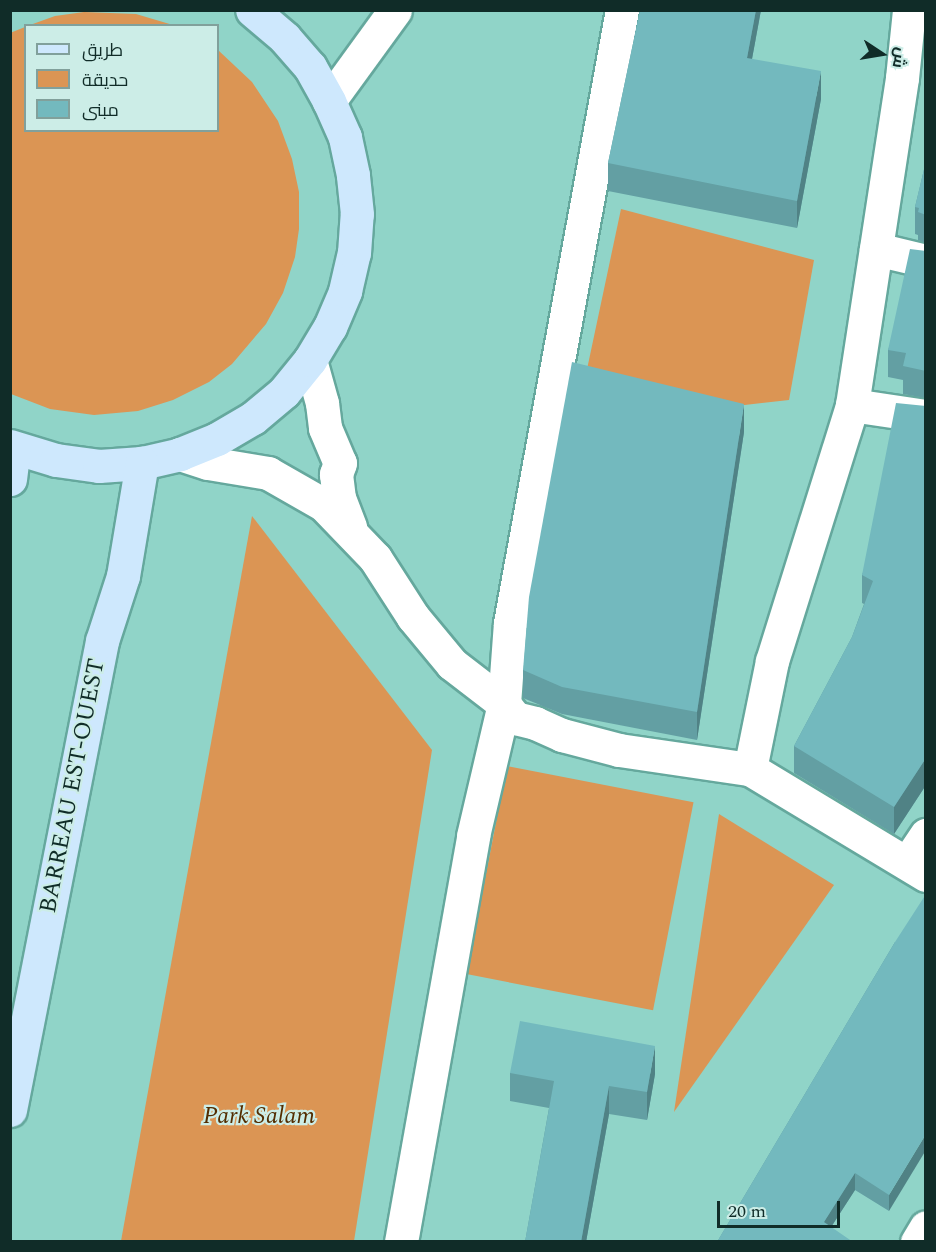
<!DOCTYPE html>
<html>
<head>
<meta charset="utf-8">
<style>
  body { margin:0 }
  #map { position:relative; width:936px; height:1252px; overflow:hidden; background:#90d4c8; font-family:Spectral,Cairo,serif }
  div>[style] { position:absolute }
  .green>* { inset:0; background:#db9554; transform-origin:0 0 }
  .roads { filter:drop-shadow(2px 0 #65a89d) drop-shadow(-2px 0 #65a89d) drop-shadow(0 2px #65a89d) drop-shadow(0 -2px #65a89d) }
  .minor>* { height:33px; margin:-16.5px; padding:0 16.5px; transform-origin:16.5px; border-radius:16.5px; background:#fff }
  .major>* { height:33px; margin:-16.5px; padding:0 16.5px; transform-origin:16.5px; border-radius:16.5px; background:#cee8fd }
  .wall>* { inset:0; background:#639fa3 }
  .shaded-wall>* { inset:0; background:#508285 }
  .building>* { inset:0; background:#73b9be }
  span { translate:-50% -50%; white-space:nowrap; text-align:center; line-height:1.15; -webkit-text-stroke:4.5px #ccede7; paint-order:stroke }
  .street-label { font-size:24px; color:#102c28 }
  .park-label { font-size:24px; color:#532d01; font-style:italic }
  .frame { position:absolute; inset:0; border:12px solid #102c28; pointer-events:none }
  .legend { position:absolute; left:24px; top:24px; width:195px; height:108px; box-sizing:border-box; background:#ccede7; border:2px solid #81a09b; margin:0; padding:8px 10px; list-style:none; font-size:18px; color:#102c28 }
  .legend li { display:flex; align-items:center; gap:12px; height:30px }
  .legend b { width:30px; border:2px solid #81a09b }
  .north { position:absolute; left:852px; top:24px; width:60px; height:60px; -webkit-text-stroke:4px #ccede7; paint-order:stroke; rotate:102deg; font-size:16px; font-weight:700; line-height:24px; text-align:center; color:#102c28 }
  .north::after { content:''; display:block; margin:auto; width:21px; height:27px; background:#102c28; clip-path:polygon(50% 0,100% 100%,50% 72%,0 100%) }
  .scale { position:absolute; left:717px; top:1201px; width:123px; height:27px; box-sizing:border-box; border:3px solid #102c28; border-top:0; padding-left:8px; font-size:18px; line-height:21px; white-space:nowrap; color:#102c28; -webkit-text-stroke:4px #ccede7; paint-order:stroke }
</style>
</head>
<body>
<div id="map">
  <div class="green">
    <i style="clip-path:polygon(84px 12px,136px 14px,173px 25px,30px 25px,55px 16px)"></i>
    <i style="clip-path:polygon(25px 27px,26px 130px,218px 130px,218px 50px,252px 82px,278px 121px,292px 159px,299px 192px,299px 229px,295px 257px,283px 293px,266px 324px,232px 364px,209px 382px,173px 400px,138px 411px,94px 415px,50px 409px,11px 394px,10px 33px)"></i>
    <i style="clip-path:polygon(621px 209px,814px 260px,789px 400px,736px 406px,586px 374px)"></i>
    <i style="clip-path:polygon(252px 516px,432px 750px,354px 1241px,121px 1241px)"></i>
    <i style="left:507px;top:766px;width:190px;height:212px;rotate:11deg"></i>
    <i style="clip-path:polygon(719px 814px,834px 885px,674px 1112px)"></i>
  </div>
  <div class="roads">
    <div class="minor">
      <i style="left:329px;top:101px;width:112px;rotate:-54deg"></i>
      <i style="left:876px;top:249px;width:51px;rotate:13.5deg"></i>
      <i style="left:310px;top:360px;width:45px;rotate:74.4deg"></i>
      <i style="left:322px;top:403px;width:25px;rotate:83deg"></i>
      <i style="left:325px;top:428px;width:38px;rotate:67deg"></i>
      <i style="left:340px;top:463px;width:12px;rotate:110deg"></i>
      <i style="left:336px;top:474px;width:24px;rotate:83deg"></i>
      <i style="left:339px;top:498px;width:31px;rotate:69deg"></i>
      <i style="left:852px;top:405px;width:75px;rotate:8.5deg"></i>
      <i style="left:180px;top:454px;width:29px;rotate:18deg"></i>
      <i style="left:208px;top:463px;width:61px;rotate:9.5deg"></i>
      <i style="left:268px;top:473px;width:64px;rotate:29.7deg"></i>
      <i style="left:324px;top:505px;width:74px;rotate:46.1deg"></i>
      <i style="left:375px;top:558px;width:70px;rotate:57.2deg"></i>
      <i style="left:413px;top:617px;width:61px;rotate:50.3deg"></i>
      <i style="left:452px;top:664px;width:66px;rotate:37.6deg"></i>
      <i style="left:504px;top:704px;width:18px;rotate:52deg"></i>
      <i style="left:515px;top:718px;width:21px;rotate:14deg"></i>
      <i style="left:535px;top:723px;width:30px;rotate:24deg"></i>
      <i style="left:562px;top:735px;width:59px;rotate:14.7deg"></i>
      <i style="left:619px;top:750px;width:132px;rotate:8.3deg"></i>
      <i style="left:750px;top:769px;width:205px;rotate:31.1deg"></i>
      <i style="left:750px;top:769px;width:110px;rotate:-78.5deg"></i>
      <i style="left:772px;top:661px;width:268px;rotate:-72.6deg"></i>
      <i style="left:852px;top:405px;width:331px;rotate:-81.3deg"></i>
      <i style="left:902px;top:78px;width:68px;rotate:-84.1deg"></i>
      <i style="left:907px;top:863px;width:34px;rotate:-56deg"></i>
      <i style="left:401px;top:1242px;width:412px;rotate:-79.9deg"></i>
      <i style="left:473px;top:836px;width:136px;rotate:-76.8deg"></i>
      <i style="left:504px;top:704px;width:81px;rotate:-85.8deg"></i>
      <i style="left:510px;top:623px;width:623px;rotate:-79.65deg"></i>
      <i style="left:917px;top:1242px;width:17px;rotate:-59deg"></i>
    </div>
    <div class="major">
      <i style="left:10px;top:446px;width:48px;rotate:16.9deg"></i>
      <i style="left:56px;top:460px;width:43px;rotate:7.9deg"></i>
      <i style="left:99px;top:466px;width:43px;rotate:-4deg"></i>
      <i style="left:142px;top:463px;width:39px;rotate:-13deg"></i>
      <i style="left:180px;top:454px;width:40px;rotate:-22deg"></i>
      <i style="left:217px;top:439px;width:42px;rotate:-30.3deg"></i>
      <i style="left:253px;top:418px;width:40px;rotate:-40deg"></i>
      <i style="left:284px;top:392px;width:41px;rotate:-50.9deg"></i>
      <i style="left:310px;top:360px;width:39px;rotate:-59deg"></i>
      <i style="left:330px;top:327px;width:39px;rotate:-67deg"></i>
      <i style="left:345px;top:291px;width:39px;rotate:-77deg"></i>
      <i style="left:354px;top:253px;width:39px;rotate:-86deg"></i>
      <i style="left:357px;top:214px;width:39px;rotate:-96deg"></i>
      <i style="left:353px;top:175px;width:39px;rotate:-102deg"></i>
      <i style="left:345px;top:137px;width:39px;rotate:-114deg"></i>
      <i style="left:329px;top:101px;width:39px;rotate:-119deg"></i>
      <i style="left:310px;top:67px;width:38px;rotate:-131deg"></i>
      <i style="left:285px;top:38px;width:43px;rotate:-139.7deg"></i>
      <i style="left:10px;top:479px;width:31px;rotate:-83deg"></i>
      <i style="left:10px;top:1110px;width:478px;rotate:-78.9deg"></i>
      <i style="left:102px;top:641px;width:68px;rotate:-72.1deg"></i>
      <i style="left:123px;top:576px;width:115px;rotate:-80.5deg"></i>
    </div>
  </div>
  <div class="wall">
    <i style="clip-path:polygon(640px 10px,761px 10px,752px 59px,821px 99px,797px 228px,608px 191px,608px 163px)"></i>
    <i style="clip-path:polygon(926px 161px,926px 243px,918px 240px,918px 235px,915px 234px,915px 207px)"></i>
    <i style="clip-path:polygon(926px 251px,926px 398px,903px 394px,903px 380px,888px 377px,888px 350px)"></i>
    <i style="clip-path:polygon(926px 406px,926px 785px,894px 834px,794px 773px,794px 746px,852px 637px,864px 604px,862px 603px,862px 575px)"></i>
    <i style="clip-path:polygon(744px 432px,697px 740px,562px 714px,523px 698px,523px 670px)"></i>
    <i style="clip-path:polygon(895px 942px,889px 1211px,855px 1190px,831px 1227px,717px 1242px)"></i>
    <i style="clip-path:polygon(510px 1073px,655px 1074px,647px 1120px,609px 1114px,586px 1242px,525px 1242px,549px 1108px,510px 1101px)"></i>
  </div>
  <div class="shaded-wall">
    <i style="clip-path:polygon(756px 10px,761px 10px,747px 86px,747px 58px)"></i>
    <i style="clip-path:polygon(821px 71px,821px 99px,797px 228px,797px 201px)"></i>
    <i style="clip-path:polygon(744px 404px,744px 432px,697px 740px,697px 712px)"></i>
    <i style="clip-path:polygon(926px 758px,926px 785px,894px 834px,894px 807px)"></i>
    <i style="clip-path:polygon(655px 1046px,655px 1074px,647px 1120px,647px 1092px)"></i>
    <i style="clip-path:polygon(609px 1086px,609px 1114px,586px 1242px,581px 1242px)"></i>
    <i style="clip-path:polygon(926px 1134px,926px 1150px,889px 1211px,889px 1195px)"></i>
    <i style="clip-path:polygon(855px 1173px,855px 1190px,824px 1238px,824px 1222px)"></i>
  </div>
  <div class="building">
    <i style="clip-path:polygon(640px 10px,756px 10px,747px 58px,821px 71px,797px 201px,608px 163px)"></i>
    <i style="clip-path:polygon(926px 161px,926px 215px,918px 212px,919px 208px,915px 207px)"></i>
    <i style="clip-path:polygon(910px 249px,926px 251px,926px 371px,903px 366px,906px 353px,888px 350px)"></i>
    <i style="clip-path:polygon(572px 362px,744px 404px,697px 712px,562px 687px,523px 670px,529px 597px)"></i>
    <i style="clip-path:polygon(896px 403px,926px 406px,926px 758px,894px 807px,794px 746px,852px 637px,873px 581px,862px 575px)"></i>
    <i style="clip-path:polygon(926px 894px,926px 1134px,889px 1195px,855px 1173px,824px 1222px,853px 1242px,717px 1242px,895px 942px)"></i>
    <i style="clip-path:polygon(520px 1021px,655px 1046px,647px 1092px,609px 1086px,581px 1242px,525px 1242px,554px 1081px,510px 1073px)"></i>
  </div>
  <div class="street-label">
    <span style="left:73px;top:786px;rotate:-79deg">BARREAU EST-OUEST</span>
  </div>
  <div class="park-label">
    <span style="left:259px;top:1117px">Park Salam</span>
  </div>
  <div class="frame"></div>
  <ul class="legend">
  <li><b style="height:8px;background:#cee8fd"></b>طريق</li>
  <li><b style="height:16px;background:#db9554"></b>حديقة</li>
  <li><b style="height:16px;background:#73b9be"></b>مبنى</li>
  </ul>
  <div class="north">ش</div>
  <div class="scale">20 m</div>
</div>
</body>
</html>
